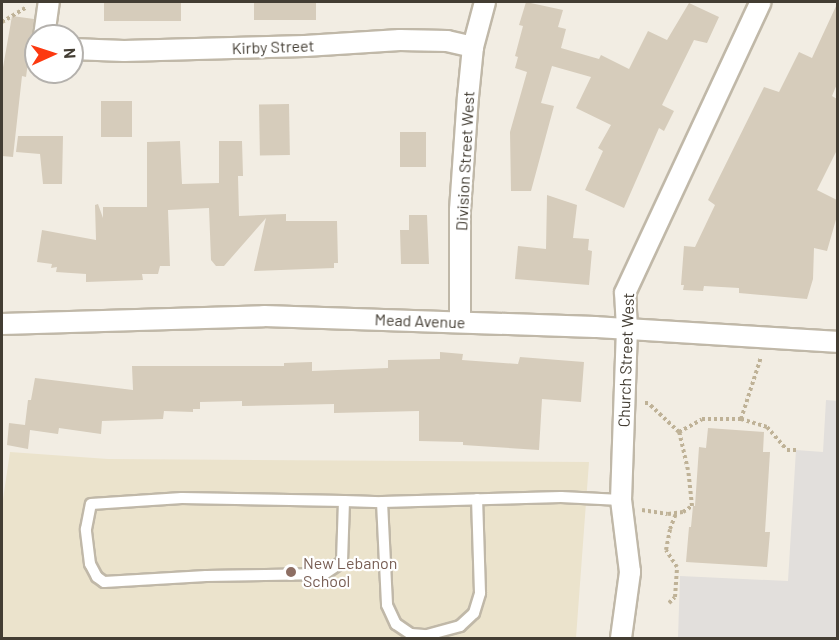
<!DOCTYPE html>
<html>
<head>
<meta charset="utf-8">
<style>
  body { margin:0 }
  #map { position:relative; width:839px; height:640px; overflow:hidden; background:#f2ede3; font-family:Barlow,sans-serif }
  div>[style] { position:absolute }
  .education>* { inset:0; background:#ebe3cc }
  .parking>* { inset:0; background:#e2dfdc }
  .building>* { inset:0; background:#d6ccbb; transform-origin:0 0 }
  .path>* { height:4px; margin-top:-2px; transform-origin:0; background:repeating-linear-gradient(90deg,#bfb297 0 3px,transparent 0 6px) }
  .roads { filter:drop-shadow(2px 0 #c0b8a8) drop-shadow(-2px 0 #c0b8a8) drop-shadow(0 2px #c0b8a8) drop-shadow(0 -2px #c0b8a8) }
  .service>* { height:10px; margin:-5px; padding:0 5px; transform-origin:5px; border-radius:5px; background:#fff }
  .minor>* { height:20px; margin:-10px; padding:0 10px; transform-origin:10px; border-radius:10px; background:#fff }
  .dots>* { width:16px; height:16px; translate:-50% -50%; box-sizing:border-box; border:3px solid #fff; border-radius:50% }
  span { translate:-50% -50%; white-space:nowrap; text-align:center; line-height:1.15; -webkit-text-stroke:4.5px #fff; paint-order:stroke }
  .street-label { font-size:16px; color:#433d33 }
  .education-label { font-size:16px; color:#785e54 }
  .left { translate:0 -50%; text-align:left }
  .frame { position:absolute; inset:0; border:3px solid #433d33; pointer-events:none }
  .north { position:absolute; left:24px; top:24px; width:60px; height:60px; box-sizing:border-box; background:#fff; border:2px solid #b4b1ad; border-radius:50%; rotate:87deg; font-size:16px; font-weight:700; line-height:24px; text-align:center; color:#433d33 }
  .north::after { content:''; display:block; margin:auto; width:21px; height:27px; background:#fc3910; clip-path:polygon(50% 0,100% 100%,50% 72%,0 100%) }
</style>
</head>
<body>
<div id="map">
  <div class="education">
    <i style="clip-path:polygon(10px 452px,108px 459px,589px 462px,576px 638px,2px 638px,2px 506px)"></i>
  </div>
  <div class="parking">
    <i style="clip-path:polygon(826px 400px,838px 401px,837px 638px,678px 638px,680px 576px,788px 581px,796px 450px,823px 452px)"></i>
  </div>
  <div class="building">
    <i style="left:104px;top:2px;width:77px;height:19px"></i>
    <i style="left:254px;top:2px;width:62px;height:18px"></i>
    <i style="clip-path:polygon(526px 2px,563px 10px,558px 27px,566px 29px,561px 48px,599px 59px,601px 55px,629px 69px,648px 31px,667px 40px,689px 3px,719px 17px,707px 43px,694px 40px,662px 105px,674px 111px,664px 131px,659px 128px,624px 208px,585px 190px,603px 151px,598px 148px,611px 125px,576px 108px,591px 77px,552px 66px,541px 103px,554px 106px,531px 191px,511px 191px,510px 132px,527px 72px,515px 68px,518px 57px,515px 56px,523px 26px,519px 25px)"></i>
    <i style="clip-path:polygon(837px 4px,837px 84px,832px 96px,837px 99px,837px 150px,817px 190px,837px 200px,837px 216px,827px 251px,814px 248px,813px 279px,807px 299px,739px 293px,739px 288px,704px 286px,703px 291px,683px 290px,684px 285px,681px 285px,684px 246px,695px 247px,715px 205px,708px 200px,764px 87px,779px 92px,799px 52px,812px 58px)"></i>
    <i style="clip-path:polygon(12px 16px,34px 19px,26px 77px,22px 76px,13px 157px,2px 156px,2px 73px)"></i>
    <i style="left:101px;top:101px;width:31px;height:36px"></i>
    <i style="left:289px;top:104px;width:51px;height:30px;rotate:89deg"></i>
    <i style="left:400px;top:132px;width:26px;height:35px"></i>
    <i style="clip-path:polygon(18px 136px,63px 136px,62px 184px,43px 184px,40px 154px,16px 152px)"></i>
    <i style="clip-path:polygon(180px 141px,182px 184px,219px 183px,219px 141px,242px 141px,243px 176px,238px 176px,239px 216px,286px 214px,286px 221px,337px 221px,338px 263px,334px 263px,334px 268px,254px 271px,266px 218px,224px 266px,216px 266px,211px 260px,209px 208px,168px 210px,170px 266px,160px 266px,158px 274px,142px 274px,143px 280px,86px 282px,86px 274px,56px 272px,57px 267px,51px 268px,52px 264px,37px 262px,42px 230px,96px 240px,95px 205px,98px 204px,103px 218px,103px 207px,147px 207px,147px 142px)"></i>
    <i style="clip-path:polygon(547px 195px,577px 205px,573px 238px,589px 239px,588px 250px,592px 251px,589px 285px,515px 279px,518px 246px,546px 249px)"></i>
    <i style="clip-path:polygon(409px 215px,427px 215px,429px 264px,401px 264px,400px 230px,409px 230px)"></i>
    <i style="clip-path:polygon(440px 352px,463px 354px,462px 360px,518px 364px,520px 357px,584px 362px,581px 402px,542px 399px,539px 450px,463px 445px,463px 442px,419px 441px,419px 411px,334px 413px,334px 404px,242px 406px,242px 401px,200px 402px,200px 409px,193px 409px,193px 412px,164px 411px,163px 419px,102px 421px,101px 434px,59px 428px,58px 434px,30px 430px,28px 449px,7px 445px,9px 423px,25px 425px,28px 400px,31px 400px,35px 378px,133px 390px,132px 366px,284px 366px,284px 363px,312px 362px,312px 371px,388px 368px,388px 360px,440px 359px)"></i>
    <i style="clip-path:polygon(708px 428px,764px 432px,763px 452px,770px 452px,765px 532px,770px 532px,767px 567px,686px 562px,689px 527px,691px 527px,693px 506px,695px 506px,699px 447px,706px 448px)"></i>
  </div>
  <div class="path">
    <i style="left:2px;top:22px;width:29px;rotate:-31deg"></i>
    <i style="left:741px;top:419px;width:65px;rotate:-72.1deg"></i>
    <i style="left:679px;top:432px;width:26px;rotate:-29deg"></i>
    <i style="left:702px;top:419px;width:39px"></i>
    <i style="left:741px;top:419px;width:27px;rotate:17deg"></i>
    <i style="left:767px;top:427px;width:30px;rotate:49deg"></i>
    <i style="left:787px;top:450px;width:9px"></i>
    <i style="left:642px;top:510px;width:26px;rotate:9deg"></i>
    <i style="left:668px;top:514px;width:15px;rotate:-8deg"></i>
    <i style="left:683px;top:512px;width:11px;rotate:-34deg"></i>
    <i style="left:692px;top:506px;width:36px;rotate:-96deg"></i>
    <i style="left:688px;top:470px;width:39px;rotate:-103deg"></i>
    <i style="left:679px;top:432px;width:42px;rotate:-136.9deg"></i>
    <i style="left:648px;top:403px;width:5px;rotate:180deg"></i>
    <i style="left:669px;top:603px;width:8px;rotate:-45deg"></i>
    <i style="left:675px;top:597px;width:30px;rotate:-86deg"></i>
    <i style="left:677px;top:567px;width:20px;rotate:-123deg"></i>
    <i style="left:666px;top:550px;width:21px;rotate:-79deg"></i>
    <i style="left:670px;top:529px;width:17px;rotate:-69deg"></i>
  </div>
  <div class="roads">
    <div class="service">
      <i style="left:344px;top:501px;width:61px;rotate:91.9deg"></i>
      <i style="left:342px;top:562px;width:22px;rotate:146deg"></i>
      <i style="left:324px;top:574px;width:118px;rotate:179deg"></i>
      <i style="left:206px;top:576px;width:102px;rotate:176.6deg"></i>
      <i style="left:104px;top:582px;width:9px;rotate:-144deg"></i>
      <i style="left:97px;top:577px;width:15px;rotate:-118deg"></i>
      <i style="left:90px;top:564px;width:35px;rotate:-97deg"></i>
      <i style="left:86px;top:529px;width:25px;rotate:-79deg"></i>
      <i style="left:91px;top:504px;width:91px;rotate:-3.8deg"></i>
      <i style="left:182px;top:498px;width:162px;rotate:1.1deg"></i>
      <i style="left:344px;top:501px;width:38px;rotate:2deg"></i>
      <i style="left:382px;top:502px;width:179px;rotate:-1.6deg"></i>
      <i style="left:561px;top:497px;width:60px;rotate:2.9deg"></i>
      <i style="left:382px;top:502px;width:103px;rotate:87.2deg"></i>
      <i style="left:387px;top:605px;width:21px;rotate:65deg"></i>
      <i style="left:396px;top:624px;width:18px;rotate:34deg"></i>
      <i style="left:411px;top:634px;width:16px;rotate:4deg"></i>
      <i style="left:427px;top:635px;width:34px;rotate:-15deg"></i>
      <i style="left:460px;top:626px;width:19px;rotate:-43deg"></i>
      <i style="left:474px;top:613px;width:21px;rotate:-73deg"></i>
      <i style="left:480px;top:593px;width:94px;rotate:-91.8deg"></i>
    </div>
    <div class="minor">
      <i style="left:44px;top:36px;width:34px;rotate:-82deg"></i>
      <i style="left:72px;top:49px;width:52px;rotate:2.2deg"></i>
      <i style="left:124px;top:51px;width:181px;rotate:-1.6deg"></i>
      <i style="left:305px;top:46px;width:95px;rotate:-3.6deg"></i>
      <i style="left:400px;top:40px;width:47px;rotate:1.2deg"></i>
      <i style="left:447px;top:41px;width:27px;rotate:13deg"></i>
      <i style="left:460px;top:322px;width:112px;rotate:-90deg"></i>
      <i style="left:460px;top:210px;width:113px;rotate:-86deg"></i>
      <i style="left:468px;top:97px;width:50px;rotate:-84.3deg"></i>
      <i style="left:473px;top:47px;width:47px;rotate:-75.1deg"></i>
      <i style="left:2px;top:324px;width:262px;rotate:-1.7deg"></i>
      <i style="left:264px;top:316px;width:331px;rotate:1.9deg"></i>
      <i style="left:595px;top:327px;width:243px;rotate:3.5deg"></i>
      <i style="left:621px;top:638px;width:67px;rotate:-82.2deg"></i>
      <i style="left:630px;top:572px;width:73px;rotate:-97.1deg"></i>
      <i style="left:621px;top:500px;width:171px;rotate:-88deg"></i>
      <i style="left:627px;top:329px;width:36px;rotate:-93deg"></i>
      <i style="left:625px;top:293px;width:321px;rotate:-65deg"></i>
    </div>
  </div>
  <div class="dots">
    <i style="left:291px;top:572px;background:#8d6e63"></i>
  </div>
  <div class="street-label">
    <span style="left:273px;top:47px;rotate:-2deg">Kirby Street</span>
    <span style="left:465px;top:161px;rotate:-87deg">Division Street West</span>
    <span style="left:420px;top:321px;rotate:2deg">Mead Avenue</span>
    <span style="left:626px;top:360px;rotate:-88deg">Church Street West</span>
  </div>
  <div class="education-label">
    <span class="left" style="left:303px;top:572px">New Lebanon<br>School</span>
  </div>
  <div class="frame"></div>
  <div class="north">N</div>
</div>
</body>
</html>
